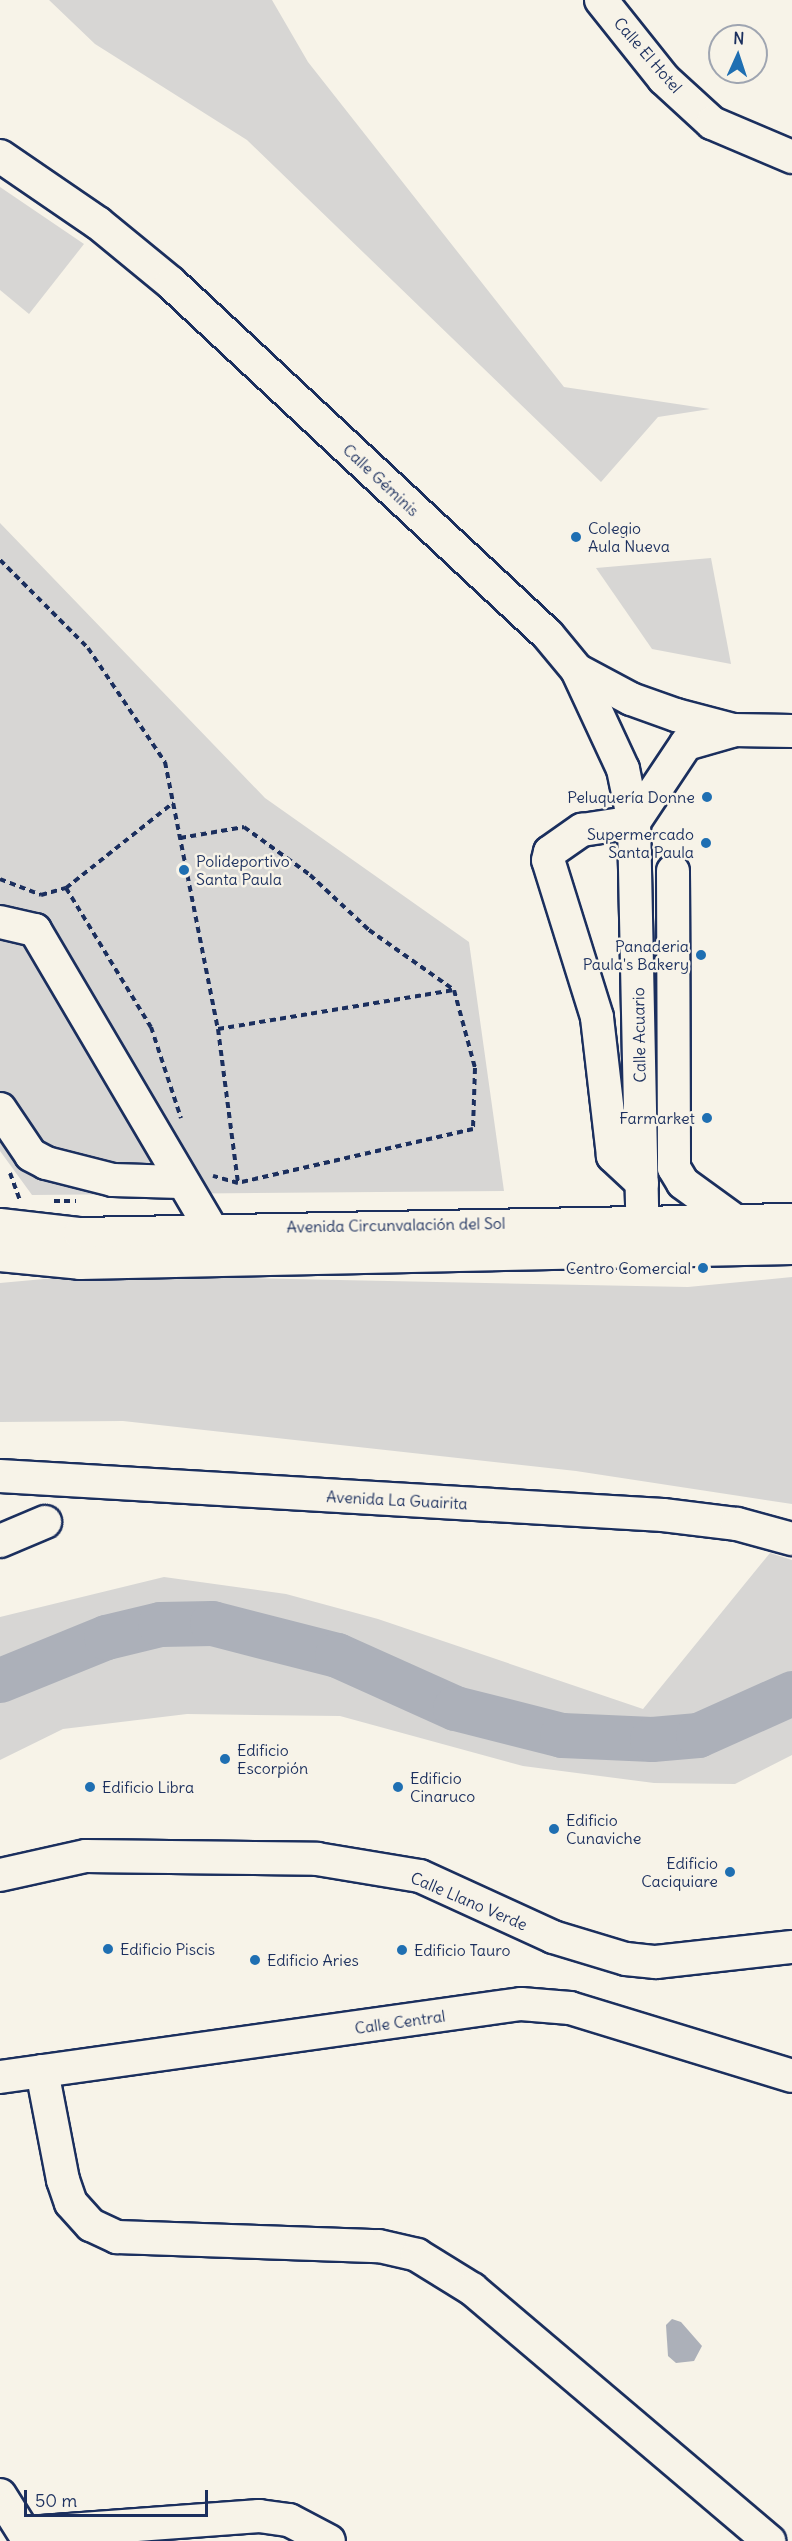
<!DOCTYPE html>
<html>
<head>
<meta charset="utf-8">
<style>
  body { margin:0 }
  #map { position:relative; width:792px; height:2541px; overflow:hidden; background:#f7f3e8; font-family:Delius,sans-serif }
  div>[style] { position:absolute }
  .green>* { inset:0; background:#d7d6d4 }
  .water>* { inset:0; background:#acb0b9 }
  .river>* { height:45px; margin:-22.5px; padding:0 22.5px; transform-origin:22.5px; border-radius:22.5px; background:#acb0b9 }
  .path>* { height:4px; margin-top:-2px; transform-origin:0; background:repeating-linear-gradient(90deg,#1b2f5e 0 6px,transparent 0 10.5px) }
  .roads { filter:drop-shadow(2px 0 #1b2f5e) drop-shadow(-2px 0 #1b2f5e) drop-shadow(0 2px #1b2f5e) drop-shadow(0 -2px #1b2f5e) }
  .minor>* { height:32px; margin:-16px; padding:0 16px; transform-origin:16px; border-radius:16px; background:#f7f3e8 }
  .dots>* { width:16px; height:16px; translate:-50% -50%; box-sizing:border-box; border:3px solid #f7f3e8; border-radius:50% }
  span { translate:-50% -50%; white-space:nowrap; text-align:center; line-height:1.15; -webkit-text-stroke:5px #f7f3e8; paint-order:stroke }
  .street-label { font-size:16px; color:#1b2f5e }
  .poi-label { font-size:16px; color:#1b2f5e }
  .left { translate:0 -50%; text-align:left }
  .right { translate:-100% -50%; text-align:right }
  .north { position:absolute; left:708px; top:24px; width:60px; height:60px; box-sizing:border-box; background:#f7f3e8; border:2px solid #9fa5b1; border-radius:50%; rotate:3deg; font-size:16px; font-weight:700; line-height:24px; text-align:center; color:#1b2f5e }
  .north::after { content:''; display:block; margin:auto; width:21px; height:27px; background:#1f6fb2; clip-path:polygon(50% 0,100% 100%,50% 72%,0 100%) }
  .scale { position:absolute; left:24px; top:2490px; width:184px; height:27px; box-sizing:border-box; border:3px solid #1b2f5e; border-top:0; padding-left:8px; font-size:18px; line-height:21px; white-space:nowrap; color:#1b2f5e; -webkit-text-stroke:4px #f7f3e8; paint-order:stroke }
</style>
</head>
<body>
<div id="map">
  <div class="green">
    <i style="clip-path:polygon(49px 0,272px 0,308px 62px,564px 387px,710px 409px,658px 417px,601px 482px,247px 140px,95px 44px)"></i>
    <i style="clip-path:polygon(0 187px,84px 244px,29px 314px,0 290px)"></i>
    <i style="clip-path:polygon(0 523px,265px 798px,469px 942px,504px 1191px,32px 1195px,0 1151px)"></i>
    <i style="clip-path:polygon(711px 558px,731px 664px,652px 649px,596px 568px)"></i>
    <i style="clip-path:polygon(88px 1275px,688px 1287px,792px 1277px,792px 1504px,576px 1471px,123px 1421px,0 1422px,0 1283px)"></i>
    <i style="clip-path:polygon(770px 1553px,792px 1560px,792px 1755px,735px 1784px,654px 1783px,523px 1766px,340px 1716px,187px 1714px,63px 1729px,0 1760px,0 1617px,164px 1577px,286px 1594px,378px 1619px,643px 1709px)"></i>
  </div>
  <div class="water">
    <i style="clip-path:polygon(672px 2319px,681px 2322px,702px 2346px,694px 2361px,676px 2363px,668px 2356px,666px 2325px)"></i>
  </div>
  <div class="river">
    <i style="left:0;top:1680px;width:114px;rotate:-22.1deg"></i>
    <i style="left:106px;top:1637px;width:56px;rotate:-13.5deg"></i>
    <i style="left:160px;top:1624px;width:52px;rotate:-1.1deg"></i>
    <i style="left:212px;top:1623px;width:129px;rotate:14.4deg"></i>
    <i style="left:337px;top:1655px;width:129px;rotate:24.2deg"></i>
    <i style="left:455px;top:1708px;width:110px;rotate:14.2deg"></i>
    <i style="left:562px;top:1735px;width:90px;rotate:2.5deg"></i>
    <i style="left:652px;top:1739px;width:46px;rotate:-5deg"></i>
    <i style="left:698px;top:1735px;width:103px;rotate:-24.1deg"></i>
  </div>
  <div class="path">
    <i style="left:0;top:560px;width:124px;rotate:45deg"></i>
    <i style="left:88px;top:648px;width:138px;rotate:56deg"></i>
    <i style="left:165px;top:762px;width:272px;rotate:78.8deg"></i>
    <i style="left:218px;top:1029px;width:155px;rotate:82.6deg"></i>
    <i style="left:180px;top:838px;width:65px;rotate:-9.8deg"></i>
    <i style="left:244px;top:827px;width:82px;rotate:36deg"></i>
    <i style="left:310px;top:875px;width:81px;rotate:43deg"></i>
    <i style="left:369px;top:930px;width:104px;rotate:35.2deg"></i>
    <i style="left:454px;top:990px;width:81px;rotate:74.9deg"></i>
    <i style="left:475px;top:1068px;width:61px;rotate:91.9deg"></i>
    <i style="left:473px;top:1129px;width:241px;rotate:167.1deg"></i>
    <i style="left:238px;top:1183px;width:26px;rotate:-164deg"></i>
    <i style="left:0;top:879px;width:44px;rotate:21.3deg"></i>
    <i style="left:41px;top:895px;width:26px;rotate:-16deg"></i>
    <i style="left:66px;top:888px;width:137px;rotate:-38.5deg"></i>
    <i style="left:66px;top:888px;width:163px;rotate:58.6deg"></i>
    <i style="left:151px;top:1027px;width:96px;rotate:71.8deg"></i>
    <i style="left:218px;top:1029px;width:239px;rotate:-9.4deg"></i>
    <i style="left:10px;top:1173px;width:29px;rotate:70deg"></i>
    <i style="left:54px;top:1201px;width:22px"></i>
  </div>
  <div class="roads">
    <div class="minor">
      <i style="left:601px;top:0;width:101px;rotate:51.4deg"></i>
      <i style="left:664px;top:79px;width:65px;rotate:42.5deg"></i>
      <i style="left:712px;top:123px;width:87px;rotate:23deg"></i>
      <i style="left:0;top:156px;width:119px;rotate:34.4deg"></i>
      <i style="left:98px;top:223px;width:94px;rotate:39.4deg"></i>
      <i style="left:171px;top:283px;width:516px;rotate:43.04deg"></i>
      <i style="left:548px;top:635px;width:45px;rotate:50.4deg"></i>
      <i style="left:577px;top:670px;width:61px;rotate:28.2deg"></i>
      <i style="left:631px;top:699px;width:48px;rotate:19.6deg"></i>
      <i style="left:676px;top:715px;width:59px;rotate:14.7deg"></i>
      <i style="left:733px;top:730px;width:59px;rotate:1deg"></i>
      <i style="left:577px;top:670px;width:109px;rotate:65.1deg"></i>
      <i style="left:623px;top:769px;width:54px;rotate:78.3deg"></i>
      <i style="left:634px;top:822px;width:417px;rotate:88.8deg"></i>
      <i style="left:673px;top:871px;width:297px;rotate:89.8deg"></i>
      <i style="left:674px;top:1168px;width:17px;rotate:59deg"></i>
      <i style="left:683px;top:1183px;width:63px;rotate:36deg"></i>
      <i style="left:0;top:922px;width:36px;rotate:13deg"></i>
      <i style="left:35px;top:930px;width:348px;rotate:59.5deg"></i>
      <i style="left:0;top:1109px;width:55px;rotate:56deg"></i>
      <i style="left:31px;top:1155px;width:17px;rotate:28deg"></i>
      <i style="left:46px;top:1163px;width:69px;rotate:14.2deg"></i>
      <i style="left:113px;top:1180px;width:67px;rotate:1.7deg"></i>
      <i style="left:642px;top:1183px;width:40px;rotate:-137deg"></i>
      <i style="left:613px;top:1156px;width:140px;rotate:-96.6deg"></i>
      <i style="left:597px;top:1017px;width:164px;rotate:-107.3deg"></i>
      <i style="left:548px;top:860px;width:8px;rotate:-76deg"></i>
      <i style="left:550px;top:852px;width:39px;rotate:-35deg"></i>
      <i style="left:582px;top:830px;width:53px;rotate:-8.7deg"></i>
      <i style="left:634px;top:822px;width:94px;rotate:-56.3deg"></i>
      <i style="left:686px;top:744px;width:48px;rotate:-15.8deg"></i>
      <i style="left:0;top:1225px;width:81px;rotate:6.4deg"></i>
      <i style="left:80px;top:1234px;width:712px;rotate:-1.13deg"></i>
      <i style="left:0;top:1255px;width:80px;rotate:5.7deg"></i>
      <i style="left:80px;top:1263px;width:712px;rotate:-1.21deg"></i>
      <i style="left:0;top:1476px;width:664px;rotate:3.37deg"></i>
      <i style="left:663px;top:1515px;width:75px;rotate:6.9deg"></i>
      <i style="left:737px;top:1524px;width:57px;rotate:15.3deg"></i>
      <i style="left:0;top:1541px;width:49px;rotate:-22.9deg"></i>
      <i style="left:0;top:1875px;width:88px;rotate:-12.5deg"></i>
      <i style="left:86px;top:1856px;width:231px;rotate:0.7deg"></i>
      <i style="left:317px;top:1859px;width:104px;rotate:9.4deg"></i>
      <i style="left:420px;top:1876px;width:146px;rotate:24.6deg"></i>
      <i style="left:553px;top:1937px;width:76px;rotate:16.8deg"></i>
      <i style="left:626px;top:1959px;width:30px;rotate:6deg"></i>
      <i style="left:656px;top:1962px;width:137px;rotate:-6.3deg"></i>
      <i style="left:42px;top:2071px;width:111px;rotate:79.1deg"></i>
      <i style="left:63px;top:2180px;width:24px;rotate:71deg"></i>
      <i style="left:71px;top:2203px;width:30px;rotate:48deg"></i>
      <i style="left:91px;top:2225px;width:29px;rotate:25deg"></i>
      <i style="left:117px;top:2237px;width:262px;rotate:2deg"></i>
      <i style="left:379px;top:2246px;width:39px;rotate:13deg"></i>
      <i style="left:417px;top:2255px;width:65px;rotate:31.7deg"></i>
      <i style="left:472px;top:2289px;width:390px;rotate:40.3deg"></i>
      <i style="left:0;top:2077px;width:526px;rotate:-7.98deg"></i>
      <i style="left:521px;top:2004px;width:49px;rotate:4.7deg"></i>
      <i style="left:570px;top:2008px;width:232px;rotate:17deg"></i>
      <i style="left:0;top:2495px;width:54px;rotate:57.8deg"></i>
      <i style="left:28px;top:2533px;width:232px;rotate:-4.2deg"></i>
      <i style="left:259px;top:2516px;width:30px;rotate:8deg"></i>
      <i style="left:289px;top:2520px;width:45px;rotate:27.7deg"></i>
    </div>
  </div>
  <div class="dots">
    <i style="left:576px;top:537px;background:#1f6fb2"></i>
    <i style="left:707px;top:797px;background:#1f6fb2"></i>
    <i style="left:706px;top:843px;background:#1f6fb2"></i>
    <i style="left:184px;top:870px;background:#1f6fb2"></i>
    <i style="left:701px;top:955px;background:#1f6fb2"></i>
    <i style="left:707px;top:1118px;background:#1f6fb2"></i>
    <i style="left:703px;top:1268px;background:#1f6fb2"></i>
    <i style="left:225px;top:1759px;background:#1f6fb2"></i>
    <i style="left:90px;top:1787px;background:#1f6fb2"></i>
    <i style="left:398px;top:1787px;background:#1f6fb2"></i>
    <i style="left:554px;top:1829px;background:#1f6fb2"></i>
    <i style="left:730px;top:1872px;background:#1f6fb2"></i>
    <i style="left:108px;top:1949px;background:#1f6fb2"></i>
    <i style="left:402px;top:1950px;background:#1f6fb2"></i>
    <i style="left:255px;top:1960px;background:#1f6fb2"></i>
  </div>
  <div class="street-label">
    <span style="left:648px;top:55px;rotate:49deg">Calle El Hotel</span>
    <span style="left:381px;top:480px;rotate:43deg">Calle Géminis</span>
    <span style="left:639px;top:1035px;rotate:-91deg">Calle Acuario</span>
    <span style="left:396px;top:1225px;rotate:-1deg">Avenida Circunvalación del Sol</span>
    <span style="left:397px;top:1500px;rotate:3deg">Avenida La Guairita</span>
    <span style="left:469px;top:1901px;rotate:23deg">Calle Llano Verde</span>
    <span style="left:400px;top:2022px;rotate:-8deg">Calle Central</span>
  </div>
  <div class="poi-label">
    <span class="left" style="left:588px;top:537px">Colegio<br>Aula Nueva</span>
    <span class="right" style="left:695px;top:797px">Peluquería Donne</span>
    <span class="right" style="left:694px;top:843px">Supermercado<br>Santa Paula</span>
    <span class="left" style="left:196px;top:870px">Polideportivo<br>Santa Paula</span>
    <span class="right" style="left:689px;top:955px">Panaderia<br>Paula's Bakery</span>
    <span class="right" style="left:695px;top:1118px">Farmarket</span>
    <span class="right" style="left:691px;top:1268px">Centro Comercial</span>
    <span class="left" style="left:237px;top:1759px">Edificio<br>Escorpión</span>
    <span class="left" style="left:410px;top:1787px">Edificio<br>Cinaruco</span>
    <span class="left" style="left:102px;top:1787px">Edificio Libra</span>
    <span class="left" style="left:566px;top:1829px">Edificio<br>Cunaviche</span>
    <span class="right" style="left:718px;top:1872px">Edificio<br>Caciquiare</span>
    <span class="left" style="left:120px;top:1949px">Edificio Piscis</span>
    <span class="left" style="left:414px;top:1950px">Edificio Tauro</span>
    <span class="left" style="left:267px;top:1960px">Edificio Aries</span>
  </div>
  <div class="north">N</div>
  <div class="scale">50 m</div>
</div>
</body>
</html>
